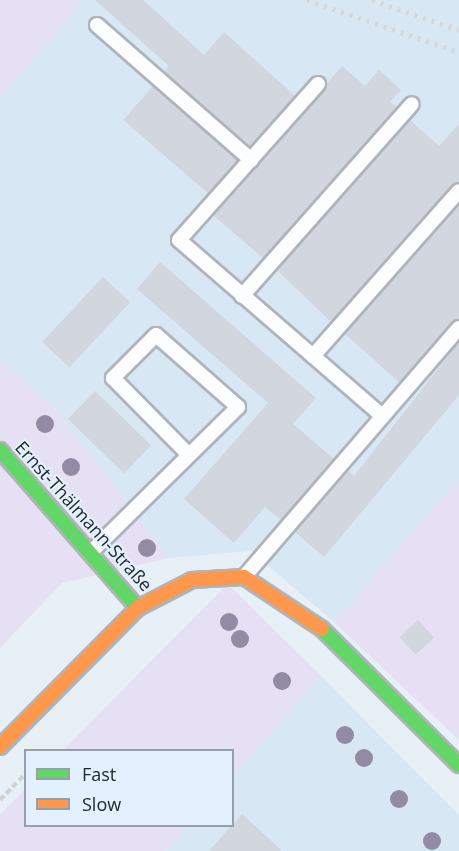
<!DOCTYPE html>
<html>
<head>
<meta charset="utf-8">
<style>
  body { margin:0 }
  #map { position:relative; width:459px; height:851px; overflow:hidden; background:#e8f0f7; font-family:"Open Sans",sans-serif }
  div>[style] { position:absolute }
  .built>* { inset:0; background:#d7e7f4 }
  .green>* { inset:0; background:#e5e0f3 }
  .building>* { inset:0; background:#d1d6df; transform-origin:0 0 }
  .path>* { height:4px; margin-top:-2px; transform-origin:0; background:repeating-linear-gradient(90deg,#cfd1d3 0 6px,transparent 0 9px) }
  .roads { filter:drop-shadow(2px 0 #aeb4b9) drop-shadow(-2px 0 #aeb4b9) drop-shadow(0 2px #aeb4b9) drop-shadow(0 -2px #aeb4b9) }
  .lane>* { height:14px; margin:-7px; padding:0 7px; transform-origin:7px; border-radius:7px; background:#fcfdfe }
  .fast>* { height:14px; margin:-7px; padding:0 7px; transform-origin:7px; border-radius:7px; background:#63d668 }
  .slow>* { height:14px; margin:-7px; padding:0 7px; transform-origin:7px; border-radius:7px; background:#ff974d }
  .rail>* { height:4.5px; margin-top:-2.25px; transform-origin:0; background:repeating-linear-gradient(90deg,#d5d7d9 0 3px,transparent 0 9px) }
  .trees>* { width:18px; height:18px; margin:-9px; border-radius:50%; background:#938aa3 }
  span { translate:-50% -50%; white-space:nowrap; text-align:center; line-height:1.15; -webkit-text-stroke:4.5px #e2f1fd; paint-order:stroke }
  .street-label { font-size:18px; color:#22272c }
  .legend { position:absolute; left:24px; top:749px; width:210px; height:78px; box-sizing:border-box; background:#e2f1fd; border:2px solid #95a0a9; margin:0; padding:8px 10px; list-style:none; font-size:18px; color:#22272c }
  .legend li { display:flex; align-items:center; gap:12px; height:30px }
  .legend b { width:30px; border:2px solid #95a0a9 }
</style>
</head>
<body>
<div id="map">
  <div class="built">
    <i style="clip-path:polygon(84px 0,459px 0,459px 479px,335px 623px,251px 551px,169px 558px,55px 409px,0 360px,0 98px)"></i>
    <i style="clip-path:polygon(321px 676px,459px 815px,459px 851px,166px 851px,188px 826px,232px 826px,233px 776px)"></i>
  </div>
  <div class="green">
    <i style="clip-path:polygon(0 0,84px 0,0 98px)"></i>
    <i style="clip-path:polygon(0 360px,55px 409px,169px 558px,62px 583px,0 648px)"></i>
    <i style="clip-path:polygon(459px 479px,459px 740px,335px 623px)"></i>
    <i style="clip-path:polygon(228px 584px,321px 676px,233px 776px,232px 750px,63px 750px)"></i>
    <i style="clip-path:polygon(25px 789px,26px 826px,188px 826px,166px 851px,0 851px,0 815px)"></i>
  </div>
  <div class="building">
    <i style="clip-path:polygon(95px 0,143px 0,204px 55px,224px 32px,295px 96px,250px 147px,164px 72px,169px 66px)"></i>
    <i style="clip-path:polygon(342px 66px,365px 86px,379px 70px,401px 90px,390px 102px,397px 107px,263px 258px,213px 215px)"></i>
    <i style="left:153px;top:86px;width:113px;height:45px;rotate:41deg"></i>
    <i style="clip-path:polygon(410px 120px,439px 146px,459px 124px,459px 182px,331px 322px,277px 270px)"></i>
    <i style="clip-path:polygon(459px 205px,459px 319px,400px 383px,345px 334px)"></i>
    <i style="clip-path:polygon(160px 262px,316px 398px,293px 424px,334px 459px,281px 520px,265px 507px,234px 543px,184px 499px,268px 403px,137px 289px)"></i>
    <i style="left:103px;top:277px;width:37px;height:89px;rotate:43deg"></i>
    <i style="clip-path:polygon(459px 342px,459px 395px,324px 557px,295px 532px,348px 471px,354px 476px)"></i>
    <i style="left:95px;top:391px;width:78px;height:39px;rotate:44deg"></i>
    <i style="left:418px;top:620px;width:24px;height:25px;rotate:48deg"></i>
    <i style="clip-path:polygon(242px 814px,282px 851px,209px 851px)"></i>
  </div>
  <div class="path">
    <i style="left:0;top:800px;width:37px;rotate:-46deg"></i>
  </div>
  <div class="roads">
    <div class="lane">
      <i style="left:97px;top:25px;width:205px;rotate:41.2deg"></i>
      <i style="left:318px;top:84px;width:209px;rotate:131.7deg"></i>
      <i style="left:179px;top:240px;width:267px;rotate:40.9deg"></i>
      <i style="left:242px;top:296px;width:256px;rotate:-48.5deg"></i>
      <i style="left:313px;top:356px;width:220px;rotate:-48.5deg"></i>
      <i style="left:90px;top:553px;width:208px;rotate:-44.6deg"></i>
      <i style="left:238px;top:407px;width:109px;rotate:-138.7deg"></i>
      <i style="left:156px;top:335px;width:61px;rotate:135deg"></i>
      <i style="left:113px;top:378px;width:108px;rotate:45.4deg"></i>
      <i style="left:244px;top:577px;width:329px;rotate:-49.2deg"></i>
    </div>
    <div class="fast">
      <i style="left:0;top:450px;width:210px;rotate:48.9deg"></i>
      <i style="left:322px;top:629px;width:193px;rotate:44.8deg"></i>
    </div>
    <div class="slow">
      <i style="left:0;top:747px;width:196px;rotate:-45.2deg"></i>
      <i style="left:138px;top:608px;width:61px;rotate:-27.4deg"></i>
      <i style="left:192px;top:580px;width:52px;rotate:-3.3deg"></i>
      <i style="left:244px;top:577px;width:94px;rotate:33.7deg"></i>
    </div>
  </div>
  <div class="rail">
    <i style="left:307px;top:0;width:161px;rotate:18.9deg"></i>
    <i style="left:372px;top:0;width:92px;rotate:19deg"></i>
  </div>
  <div class="trees">
    <i style="left:45px;top:424px"></i>
    <i style="left:71px;top:467px"></i>
    <i style="left:147px;top:548px"></i>
    <i style="left:229px;top:622px"></i>
    <i style="left:240px;top:639px"></i>
    <i style="left:282px;top:681px"></i>
    <i style="left:345px;top:735px"></i>
    <i style="left:364px;top:758px"></i>
    <i style="left:399px;top:799px"></i>
    <i style="left:432px;top:841px"></i>
  </div>
  <div class="street-label">
    <span style="left:84px;top:516px;rotate:48deg">Ernst-Thälmann-Straße</span>
  </div>
  <ul class="legend">
  <li><b style="height:8px;background:#63d668"></b>Fast</li>
  <li><b style="height:8px;background:#ff974d"></b>Slow</li>
  </ul>
</div>
</body>
</html>
